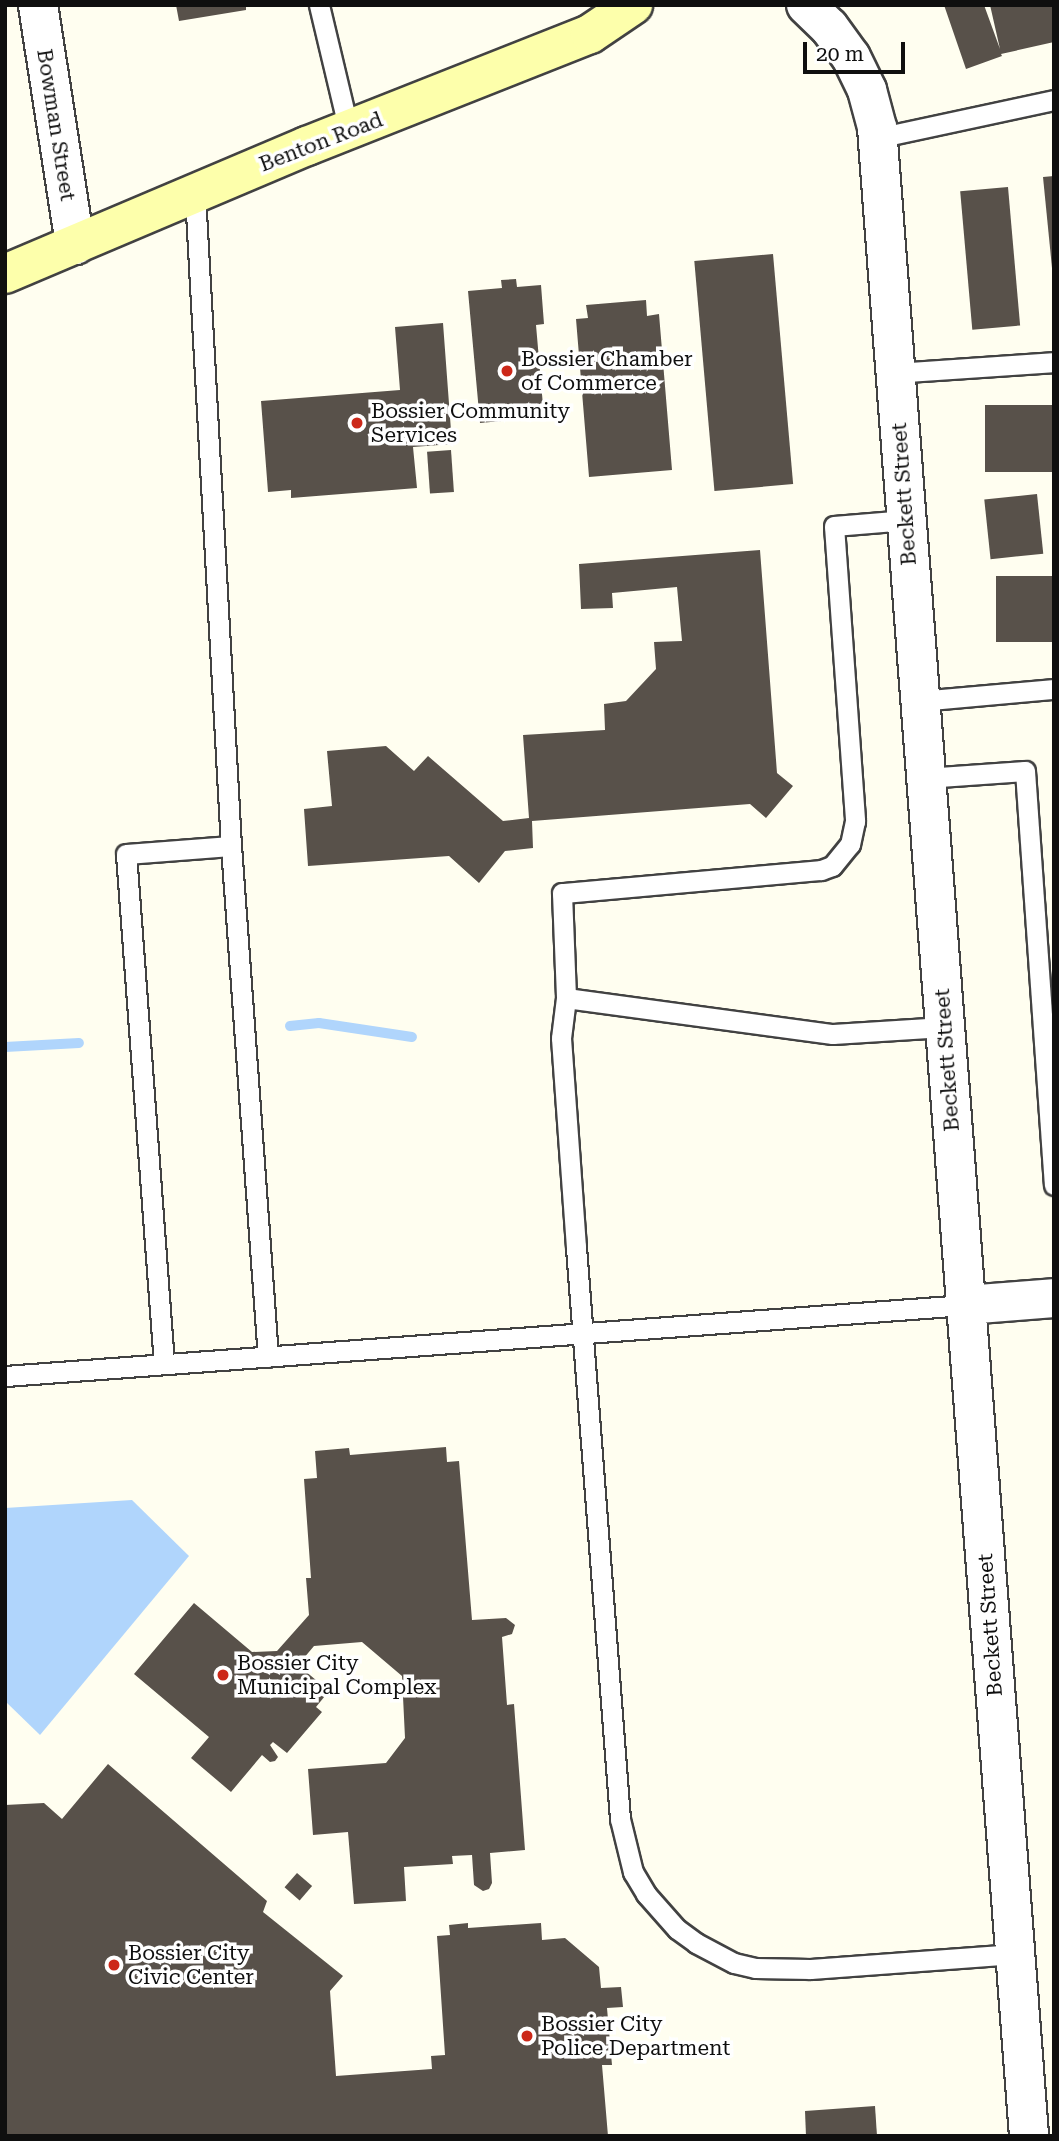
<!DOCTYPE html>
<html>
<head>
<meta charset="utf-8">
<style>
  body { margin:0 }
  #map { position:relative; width:1059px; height:2141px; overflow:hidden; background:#fffef0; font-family:"Roboto Serif",serif }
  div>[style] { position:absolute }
  .water>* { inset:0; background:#b0d5fc }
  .stream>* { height:10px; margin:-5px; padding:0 5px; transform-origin:5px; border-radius:5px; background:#b0d5fc }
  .building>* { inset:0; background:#58514a; transform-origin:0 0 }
  .roads { filter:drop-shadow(2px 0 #424242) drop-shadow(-2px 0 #424242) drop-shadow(0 2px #424242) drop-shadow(0 -2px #424242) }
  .lane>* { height:19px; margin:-9.5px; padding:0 9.5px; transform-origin:9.5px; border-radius:9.5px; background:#fff }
  .street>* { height:38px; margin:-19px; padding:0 19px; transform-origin:19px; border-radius:19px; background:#fff }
  .secondary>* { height:38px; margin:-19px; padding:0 19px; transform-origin:19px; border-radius:19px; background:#fdffab }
  .dots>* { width:19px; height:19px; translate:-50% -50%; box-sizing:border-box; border:4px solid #fff; border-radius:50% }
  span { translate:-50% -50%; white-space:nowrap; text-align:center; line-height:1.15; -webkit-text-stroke:7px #fff; paint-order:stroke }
  .street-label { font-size:21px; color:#0f0f0f }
  .poi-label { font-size:21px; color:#0f0f0f }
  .left { translate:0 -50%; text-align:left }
  .frame { position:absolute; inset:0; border:7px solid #0f0f0f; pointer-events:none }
  .scale { position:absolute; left:803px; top:42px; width:102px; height:32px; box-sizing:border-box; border:4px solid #0f0f0f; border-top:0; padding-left:9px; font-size:21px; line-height:24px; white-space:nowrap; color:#0f0f0f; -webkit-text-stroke:5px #fff; paint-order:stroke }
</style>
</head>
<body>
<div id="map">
  <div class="water">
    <i style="clip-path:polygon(132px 1500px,189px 1556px,40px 1735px,5px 1701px,5px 1508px)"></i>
  </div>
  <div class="stream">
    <i style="left:290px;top:1026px;width:29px;rotate:-6deg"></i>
    <i style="left:319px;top:1023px;width:94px;rotate:8.6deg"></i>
    <i style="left:5px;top:1047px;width:74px;rotate:-3.1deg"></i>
  </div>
  <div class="building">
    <i style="clip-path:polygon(176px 5px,246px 5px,246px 10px,179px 21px)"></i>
    <i style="clip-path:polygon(944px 5px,984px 5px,1000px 49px,990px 5px,1054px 5px,1054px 42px,1001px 54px,1002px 56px,966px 69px)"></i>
    <i style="clip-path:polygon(1054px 176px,1054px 268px,1052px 268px,1043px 177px)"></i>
    <i style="left:1008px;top:187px;width:139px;height:48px;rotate:85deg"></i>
    <i style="left:773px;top:254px;width:231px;height:79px;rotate:85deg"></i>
    <i style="clip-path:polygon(516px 279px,517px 287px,541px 285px,544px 324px,536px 325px,544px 417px,480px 423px,468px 291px,502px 288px,501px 280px)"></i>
    <i style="clip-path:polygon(646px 300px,647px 316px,659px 314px,672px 470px,589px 477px,576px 319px,588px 318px,586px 305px)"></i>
    <i style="clip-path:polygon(443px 323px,452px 444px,413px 447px,417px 488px,291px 498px,291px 490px,268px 492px,261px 401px,400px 390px,395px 327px)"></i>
    <i style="left:1054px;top:405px;width:67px;height:69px;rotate:90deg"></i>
    <i style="left:451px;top:450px;width:42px;height:24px;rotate:86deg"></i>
    <i style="left:1037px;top:494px;width:60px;height:53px;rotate:84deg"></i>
    <i style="clip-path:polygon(760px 550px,777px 773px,793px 786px,766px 818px,750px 804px,532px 821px,533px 848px,505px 851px,479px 883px,449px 856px,308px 866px,304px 809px,332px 806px,327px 751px,386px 746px,414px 771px,428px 756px,503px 821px,529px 818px,523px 735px,605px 730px,604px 704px,626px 701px,656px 669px,654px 642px,682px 641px,677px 587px,612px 593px,613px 608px,581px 609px,579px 564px)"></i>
    <i style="left:1054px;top:576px;width:66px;height:58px;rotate:90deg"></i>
    <i style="clip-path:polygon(446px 1447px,447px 1462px,459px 1461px,472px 1620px,506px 1618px,515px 1625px,512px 1634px,502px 1637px,507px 1705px,514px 1704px,525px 1850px,490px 1853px,492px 1883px,489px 1889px,483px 1891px,474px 1885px,472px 1855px,452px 1856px,453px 1864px,404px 1867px,406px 1901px,354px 1904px,348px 1832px,313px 1835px,308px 1769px,386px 1763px,405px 1738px,402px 1676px,362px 1642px,314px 1646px,298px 1665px,329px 1691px,316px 1707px,322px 1712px,287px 1753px,273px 1742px,270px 1745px,278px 1757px,275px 1761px,270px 1762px,262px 1755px,231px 1792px,191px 1758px,209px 1737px,134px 1674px,194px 1603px,252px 1652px,277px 1651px,309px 1615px,306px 1578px,311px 1578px,304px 1479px,317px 1478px,315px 1451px,349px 1448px,350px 1455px)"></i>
    <i style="clip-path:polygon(108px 1764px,267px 1901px,263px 1912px,343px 1976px,330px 1991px,336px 2076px,432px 2069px,431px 2056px,445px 2055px,437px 1936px,450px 1935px,449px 1925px,468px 1923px,468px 1928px,541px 1923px,542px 1940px,565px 1938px,599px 1967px,601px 1988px,621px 1987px,623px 2007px,607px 2008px,612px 2065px,602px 2065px,608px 2136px,5px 2136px,5px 1805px,44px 1803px,62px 1819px)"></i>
    <i style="left:297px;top:1873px;width:20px;height:19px;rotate:41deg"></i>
    <i style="clip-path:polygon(875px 2106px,877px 2136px,806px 2136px,805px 2111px)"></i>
  </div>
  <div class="roads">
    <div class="lane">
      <i style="left:319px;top:5px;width:130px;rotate:76.6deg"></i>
      <i style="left:877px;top:138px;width:181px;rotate:-12.1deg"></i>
      <i style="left:195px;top:194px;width:653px;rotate:86.84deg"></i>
      <i style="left:231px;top:846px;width:512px;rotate:85.86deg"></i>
      <i style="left:894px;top:373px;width:160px;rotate:-3.9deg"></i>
      <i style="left:906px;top:520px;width:72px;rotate:175.2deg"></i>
      <i style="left:834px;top:526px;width:296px;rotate:85.9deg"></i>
      <i style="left:855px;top:821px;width:24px;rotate:102deg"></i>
      <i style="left:850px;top:844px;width:28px;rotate:129deg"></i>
      <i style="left:832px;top:866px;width:12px;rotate:160deg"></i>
      <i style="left:821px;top:870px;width:260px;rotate:174.9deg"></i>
      <i style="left:562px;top:893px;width:105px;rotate:87.8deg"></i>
      <i style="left:566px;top:998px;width:40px;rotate:97.1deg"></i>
      <i style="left:561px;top:1038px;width:210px;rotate:85.9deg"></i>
      <i style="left:576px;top:1247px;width:574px;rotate:85.6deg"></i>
      <i style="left:620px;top:1819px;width:55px;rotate:76.2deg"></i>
      <i style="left:633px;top:1872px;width:26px;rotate:59deg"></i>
      <i style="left:646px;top:1894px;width:47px;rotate:48.5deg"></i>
      <i style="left:677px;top:1929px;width:24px;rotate:36deg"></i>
      <i style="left:696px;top:1943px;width:43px;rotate:27.8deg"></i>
      <i style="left:734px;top:1963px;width:22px;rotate:13deg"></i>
      <i style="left:755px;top:1968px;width:55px;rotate:1deg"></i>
      <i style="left:810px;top:1969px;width:206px;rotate:-4.2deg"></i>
      <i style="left:919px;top:701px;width:136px;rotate:-5.1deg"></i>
      <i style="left:925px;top:778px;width:100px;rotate:-4deg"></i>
      <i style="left:1025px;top:771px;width:415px;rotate:86deg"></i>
      <i style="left:566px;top:998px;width:269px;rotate:7.7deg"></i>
      <i style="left:833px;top:1034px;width:111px;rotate:-3.6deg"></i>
      <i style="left:164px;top:1364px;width:511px;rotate:-94.26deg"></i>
      <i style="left:126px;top:854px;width:105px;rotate:-4.4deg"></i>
      <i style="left:5px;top:1376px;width:964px;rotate:-4.23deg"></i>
    </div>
    <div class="street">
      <i style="left:38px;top:5px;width:243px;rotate:81.2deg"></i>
      <i style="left:806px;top:5px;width:32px;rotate:44deg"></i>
      <i style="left:829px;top:27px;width:37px;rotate:54deg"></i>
      <i style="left:851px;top:57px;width:37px;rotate:64deg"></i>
      <i style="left:867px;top:90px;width:39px;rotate:75deg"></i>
      <i style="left:877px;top:128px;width:2014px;rotate:85.67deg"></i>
      <i style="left:966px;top:1305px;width:88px;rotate:-4.5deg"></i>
    </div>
    <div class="secondary">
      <i style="left:5px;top:274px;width:328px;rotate:-23deg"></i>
      <i style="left:307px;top:146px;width:304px;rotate:-21.6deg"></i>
      <i style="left:590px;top:34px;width:52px;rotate:-34deg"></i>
    </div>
  </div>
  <div class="dots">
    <i style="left:507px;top:371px;background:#cc2819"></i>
    <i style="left:357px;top:423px;background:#cc2819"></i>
    <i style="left:223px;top:1675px;background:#cc2819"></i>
    <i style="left:114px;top:1965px;background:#cc2819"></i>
    <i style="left:527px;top:2036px;background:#cc2819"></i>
  </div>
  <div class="street-label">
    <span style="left:56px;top:125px;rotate:81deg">Bowman Street</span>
    <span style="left:321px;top:142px;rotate:-21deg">Benton Road</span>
    <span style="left:904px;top:494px;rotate:-94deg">Beckett Street</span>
    <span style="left:947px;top:1060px;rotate:-94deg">Beckett Street</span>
    <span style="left:990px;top:1625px;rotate:-94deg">Beckett Street</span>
  </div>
  <div class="poi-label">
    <span class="left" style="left:521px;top:371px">Bossier Chamber<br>of Commerce</span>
    <span class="left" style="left:371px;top:423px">Bossier Community<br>Services</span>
    <span class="left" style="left:237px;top:1675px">Bossier City<br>Municipal Complex</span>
    <span class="left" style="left:128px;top:1965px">Bossier City<br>Civic Center</span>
    <span class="left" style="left:541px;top:2036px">Bossier City<br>Police Department</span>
  </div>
  <div class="frame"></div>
  <div class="scale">20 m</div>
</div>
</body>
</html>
